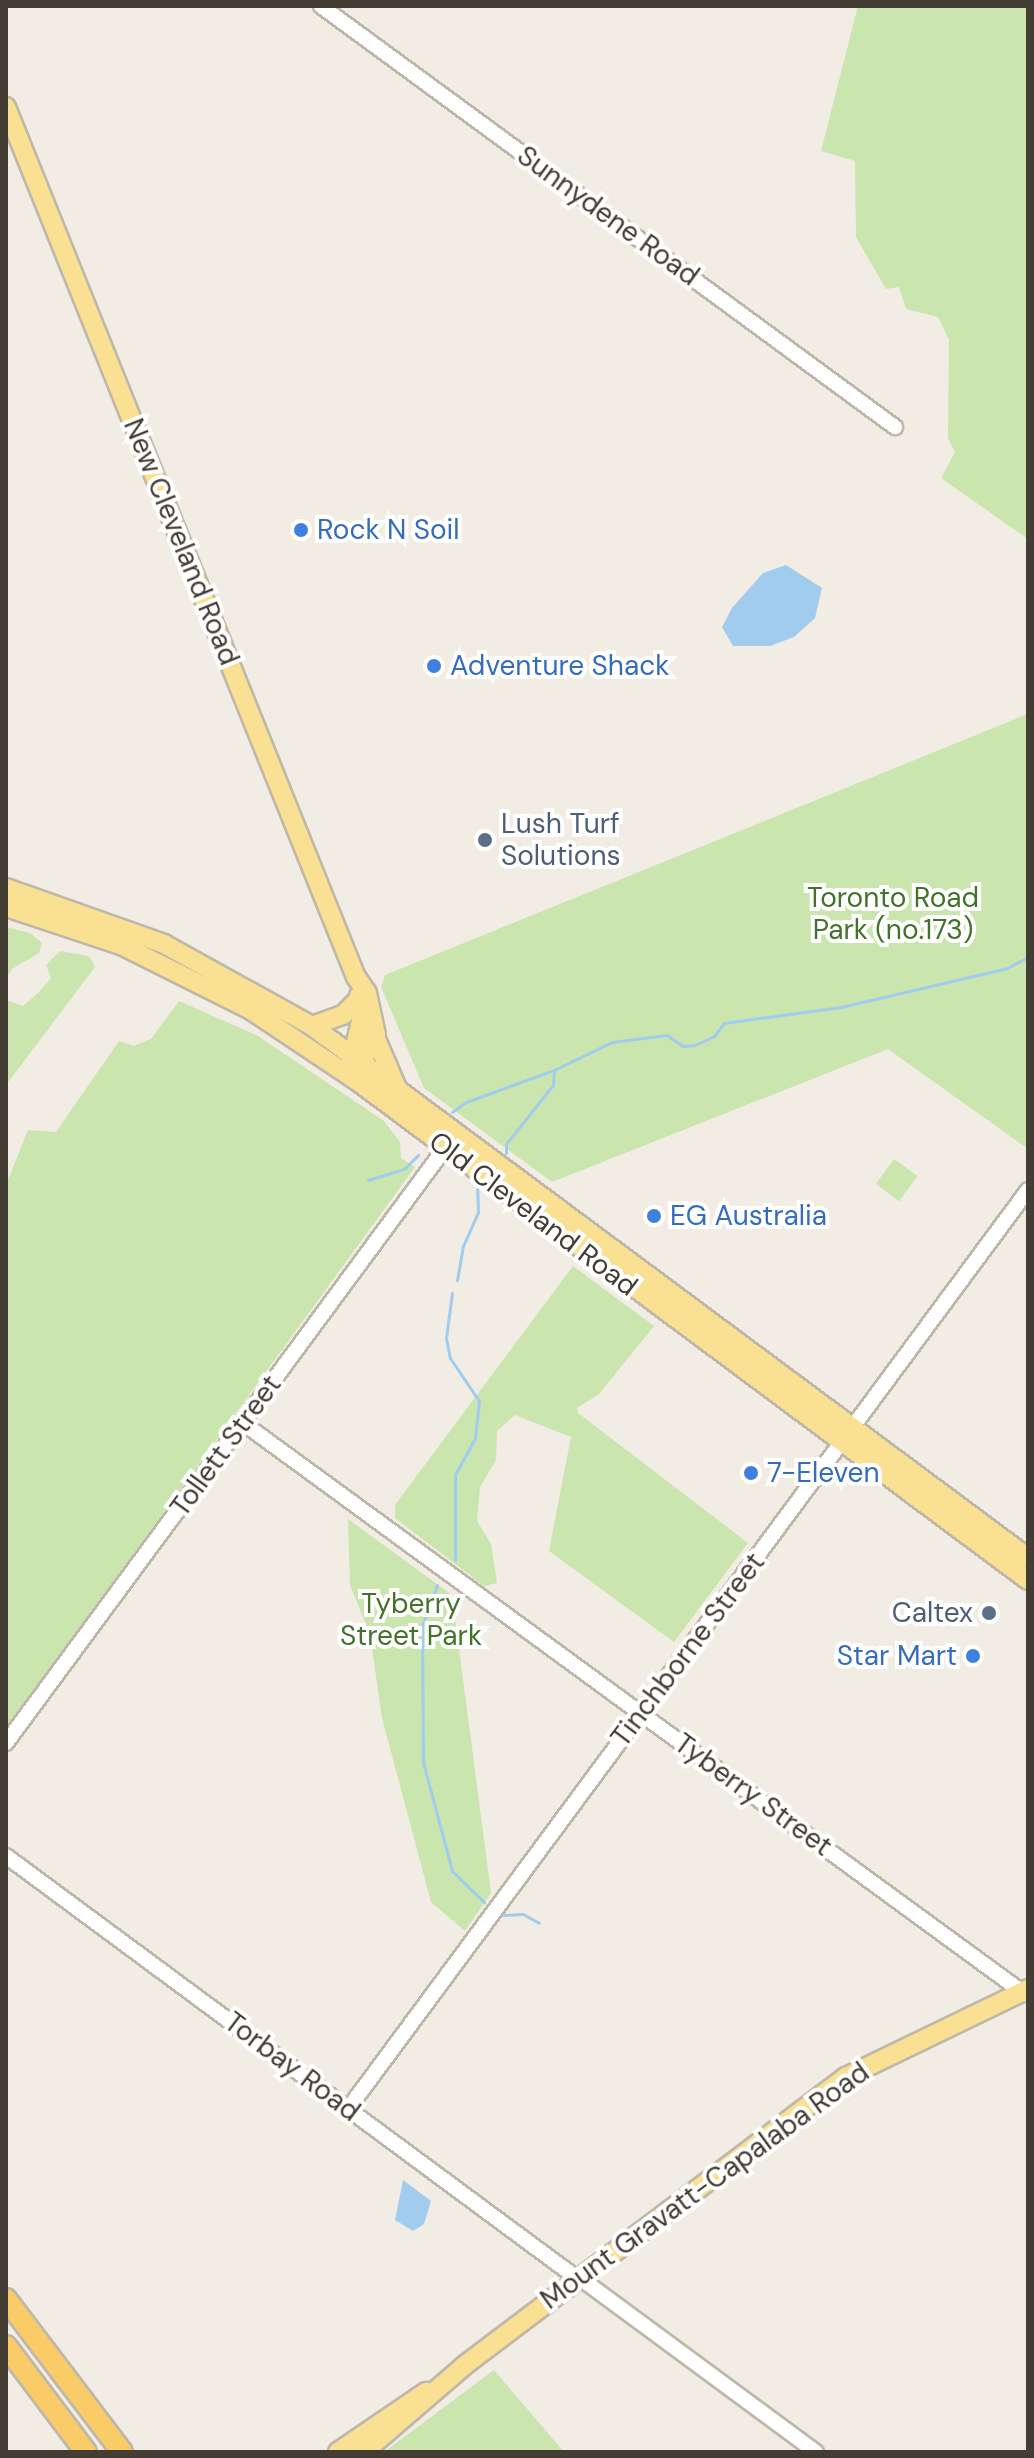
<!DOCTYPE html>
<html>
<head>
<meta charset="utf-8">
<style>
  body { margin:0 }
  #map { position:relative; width:1034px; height:2458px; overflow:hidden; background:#f1ede4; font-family:"DM Sans",sans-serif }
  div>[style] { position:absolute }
  .green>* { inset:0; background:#cae5ad; transform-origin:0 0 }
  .water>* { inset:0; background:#a1cced }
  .stream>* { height:3px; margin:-1.5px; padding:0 1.5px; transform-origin:1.5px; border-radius:1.5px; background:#a1cced }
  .roads { filter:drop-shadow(2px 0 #bfb8aa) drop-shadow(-2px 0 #bfb8aa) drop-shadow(0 2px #bfb8aa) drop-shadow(0 -2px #bfb8aa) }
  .minor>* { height:14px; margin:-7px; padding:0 7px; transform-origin:7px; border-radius:7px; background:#fff }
  .major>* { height:18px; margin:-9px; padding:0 9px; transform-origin:9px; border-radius:9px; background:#fae093 }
  .highway>* { height:20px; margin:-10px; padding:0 10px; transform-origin:10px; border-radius:10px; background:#f9cc67 }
  .dots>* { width:22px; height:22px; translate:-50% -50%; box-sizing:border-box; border:4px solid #fff; border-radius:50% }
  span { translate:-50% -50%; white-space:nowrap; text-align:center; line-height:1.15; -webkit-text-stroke:8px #fff; paint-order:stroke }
  .street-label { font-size:28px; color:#433d34 }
  .shop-label { font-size:28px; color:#366cbe }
  .left { translate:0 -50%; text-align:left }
  .right { translate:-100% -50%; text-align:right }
  .service-label { font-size:28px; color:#4e5e75 }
  .park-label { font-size:28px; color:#43722a }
  .frame { position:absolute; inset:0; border:8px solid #433d34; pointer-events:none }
</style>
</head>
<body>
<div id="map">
  <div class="green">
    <i style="clip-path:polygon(858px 6px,1028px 6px,1028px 539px,941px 478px,955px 452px,948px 438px,949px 340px,938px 317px,906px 309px,899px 287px,886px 289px,856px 237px,855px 161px,821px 151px)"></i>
    <i style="clip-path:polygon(1028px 714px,1028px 1149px,888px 1049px,552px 1182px,424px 1088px,381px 987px,385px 975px)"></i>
    <i style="clip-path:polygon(6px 927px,30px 933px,42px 943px,39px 953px,12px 969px,6px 978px)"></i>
    <i style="clip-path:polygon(60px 951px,89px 956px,95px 967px,6px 1085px,6px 1000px,23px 1006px,38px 993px,51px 978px,46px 965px)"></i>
    <i style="clip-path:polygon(179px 1001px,258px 1036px,384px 1121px,400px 1142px,401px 1158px,415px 1167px,6px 1729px,6px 1185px,28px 1130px,56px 1132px,119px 1041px,134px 1046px,151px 1039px)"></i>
    <i style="left:894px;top:1159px;width:29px;height:31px;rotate:36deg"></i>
    <i style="clip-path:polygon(573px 1266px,654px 1326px,599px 1394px,577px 1408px,578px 1413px,748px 1543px,674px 1642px,549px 1551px,571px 1437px,515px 1415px,497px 1431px,496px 1460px,480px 1487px,477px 1521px,491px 1544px,497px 1583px,484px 1586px,395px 1518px,395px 1505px)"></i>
    <i style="clip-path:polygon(348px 1519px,452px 1595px,491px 1893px,465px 1931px,431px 1902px,382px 1718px,370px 1634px,350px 1585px)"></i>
    <i style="clip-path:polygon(494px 2370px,564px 2452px,384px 2452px)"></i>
  </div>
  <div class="water">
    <i style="clip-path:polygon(786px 565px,822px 588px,815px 618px,794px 637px,770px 646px,733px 646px,722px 627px,732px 608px,763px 573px)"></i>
    <i style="clip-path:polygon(403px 2180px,431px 2201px,424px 2224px,413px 2231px,395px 2220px)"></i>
  </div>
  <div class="stream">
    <i style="left:452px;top:1112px;width:17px;rotate:-36deg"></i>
    <i style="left:466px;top:1102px;width:94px;rotate:-20deg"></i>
    <i style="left:554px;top:1070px;width:64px;rotate:-25.8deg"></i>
    <i style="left:612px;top:1042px;width:55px;rotate:-7.3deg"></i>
    <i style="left:667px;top:1035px;width:19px;rotate:35deg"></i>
    <i style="left:683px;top:1046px;width:12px;rotate:-5deg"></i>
    <i style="left:695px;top:1045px;width:21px;rotate:-25deg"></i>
    <i style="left:714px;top:1036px;width:16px;rotate:-52deg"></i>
    <i style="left:724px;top:1023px;width:118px;rotate:-7.8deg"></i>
    <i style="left:841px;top:1007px;width:171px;rotate:-13.2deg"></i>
    <i style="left:1007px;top:968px;width:24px;rotate:-28deg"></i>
    <i style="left:506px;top:1153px;width:9px;rotate:-90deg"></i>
    <i style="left:506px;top:1144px;width:75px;rotate:-51.5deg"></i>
    <i style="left:553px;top:1085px;width:15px;rotate:-86deg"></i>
    <i style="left:368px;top:1180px;width:38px;rotate:-17deg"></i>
    <i style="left:404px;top:1169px;width:20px;rotate:-45deg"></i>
    <i style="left:457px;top:1280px;width:35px;rotate:-80deg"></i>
    <i style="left:463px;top:1246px;width:37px;rotate:-66deg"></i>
    <i style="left:478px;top:1212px;width:23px;rotate:-92deg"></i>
    <i style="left:452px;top:1293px;width:45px;rotate:97.6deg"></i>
    <i style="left:446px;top:1338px;width:20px;rotate:79deg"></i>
    <i style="left:450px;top:1358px;width:52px;rotate:56deg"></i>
    <i style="left:479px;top:1401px;width:37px;rotate:96deg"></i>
    <i style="left:475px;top:1438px;width:42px;rotate:118.4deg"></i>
    <i style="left:455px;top:1475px;width:85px;rotate:90deg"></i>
    <i style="left:437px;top:1585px;width:44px;rotate:110.1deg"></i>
    <i style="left:422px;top:1626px;width:136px;rotate:89.6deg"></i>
    <i style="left:423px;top:1762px;width:113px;rotate:75.1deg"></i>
    <i style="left:452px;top:1871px;width:45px;rotate:44.1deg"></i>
    <i style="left:504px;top:1915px;width:19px;rotate:-3deg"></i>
    <i style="left:523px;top:1914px;width:18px;rotate:29deg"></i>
  </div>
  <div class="roads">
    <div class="minor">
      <i style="left:321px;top:6px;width:712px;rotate:36.26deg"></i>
      <i style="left:243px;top:1423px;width:968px;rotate:36.14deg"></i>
      <i style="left:6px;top:1743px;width:739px;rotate:-53.58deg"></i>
      <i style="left:6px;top:1856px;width:711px;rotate:36.48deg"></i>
      <i style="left:348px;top:2109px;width:1143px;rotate:-53.5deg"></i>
      <i style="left:580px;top:2278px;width:293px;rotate:36.4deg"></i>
    </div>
    <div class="major">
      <i style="left:6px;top:107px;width:938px;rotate:68.09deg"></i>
      <i style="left:356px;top:977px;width:19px;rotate:55deg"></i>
      <i style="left:367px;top:993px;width:43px;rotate:77.9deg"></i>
      <i style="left:376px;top:1035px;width:42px;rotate:118.4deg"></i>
      <i style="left:6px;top:888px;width:168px;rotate:19.5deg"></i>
      <i style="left:164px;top:944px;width:169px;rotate:29deg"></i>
      <i style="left:312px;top:1026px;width:892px;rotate:36.61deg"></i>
      <i style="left:6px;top:907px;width:123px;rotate:18.4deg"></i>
      <i style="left:123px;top:946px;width:143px;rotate:26.6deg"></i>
      <i style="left:251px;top:1010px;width:131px;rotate:33.8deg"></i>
      <i style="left:360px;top:1083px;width:833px;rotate:36.65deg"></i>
      <i style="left:312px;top:1026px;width:33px;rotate:-20deg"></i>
      <i style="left:343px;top:1015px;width:23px;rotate:-45deg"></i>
      <i style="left:376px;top:1039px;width:53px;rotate:66.8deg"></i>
      <i style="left:351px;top:1064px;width:44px;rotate:-76.9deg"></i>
      <i style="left:361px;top:1021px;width:25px;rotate:-95deg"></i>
      <i style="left:338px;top:2452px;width:107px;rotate:-34.3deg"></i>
      <i style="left:364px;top:2452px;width:133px;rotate:-40.7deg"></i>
      <i style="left:465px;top:2365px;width:478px;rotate:-37.1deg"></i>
      <i style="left:846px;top:2077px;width:202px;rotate:-25.8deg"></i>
    </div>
    <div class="highway">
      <i style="left:6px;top:2299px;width:192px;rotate:52.8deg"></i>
      <i style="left:6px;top:2346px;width:133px;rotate:53deg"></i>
    </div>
  </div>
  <div class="dots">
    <i style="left:301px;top:530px;background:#3f7fe0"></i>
    <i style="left:434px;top:666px;background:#3f7fe0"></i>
    <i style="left:485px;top:840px;background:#5c6f8a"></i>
    <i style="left:654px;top:1216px;background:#3f7fe0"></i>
    <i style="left:751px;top:1473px;background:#3f7fe0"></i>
    <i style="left:989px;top:1613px;background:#5c6f8a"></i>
    <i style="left:973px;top:1656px;background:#3f7fe0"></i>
  </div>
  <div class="street-label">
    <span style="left:608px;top:216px;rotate:36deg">Sunnydene Road</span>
    <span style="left:181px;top:542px;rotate:68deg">New Cleveland Road</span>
    <span style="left:533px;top:1214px;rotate:37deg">Old Cleveland Road</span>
    <span style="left:226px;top:1446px;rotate:-54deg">Tollett Street</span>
    <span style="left:688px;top:1650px;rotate:-53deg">Tinchborne Street</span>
    <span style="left:753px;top:1795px;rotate:36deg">Tyberry Street</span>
    <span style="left:292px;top:2067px;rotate:37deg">Torbay Road</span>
    <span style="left:705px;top:2186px;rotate:-36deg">Mount Gravatt-Capalaba Road</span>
  </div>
  <div class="shop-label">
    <span class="left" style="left:317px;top:530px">Rock N Soil</span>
    <span class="left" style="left:450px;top:666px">Adventure Shack</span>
    <span class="left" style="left:670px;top:1216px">EG Australia</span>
    <span class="left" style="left:767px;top:1473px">7-Eleven</span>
    <span class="right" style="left:957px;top:1656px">Star Mart</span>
  </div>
  <div class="service-label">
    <span class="left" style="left:501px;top:840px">Lush Turf<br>Solutions</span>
    <span class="right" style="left:973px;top:1613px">Caltex</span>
  </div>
  <div class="park-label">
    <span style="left:893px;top:914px">Toronto Road<br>Park (no.173)</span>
    <span style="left:411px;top:1620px">Tyberry<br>Street Park</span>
  </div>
  <div class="frame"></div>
</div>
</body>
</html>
